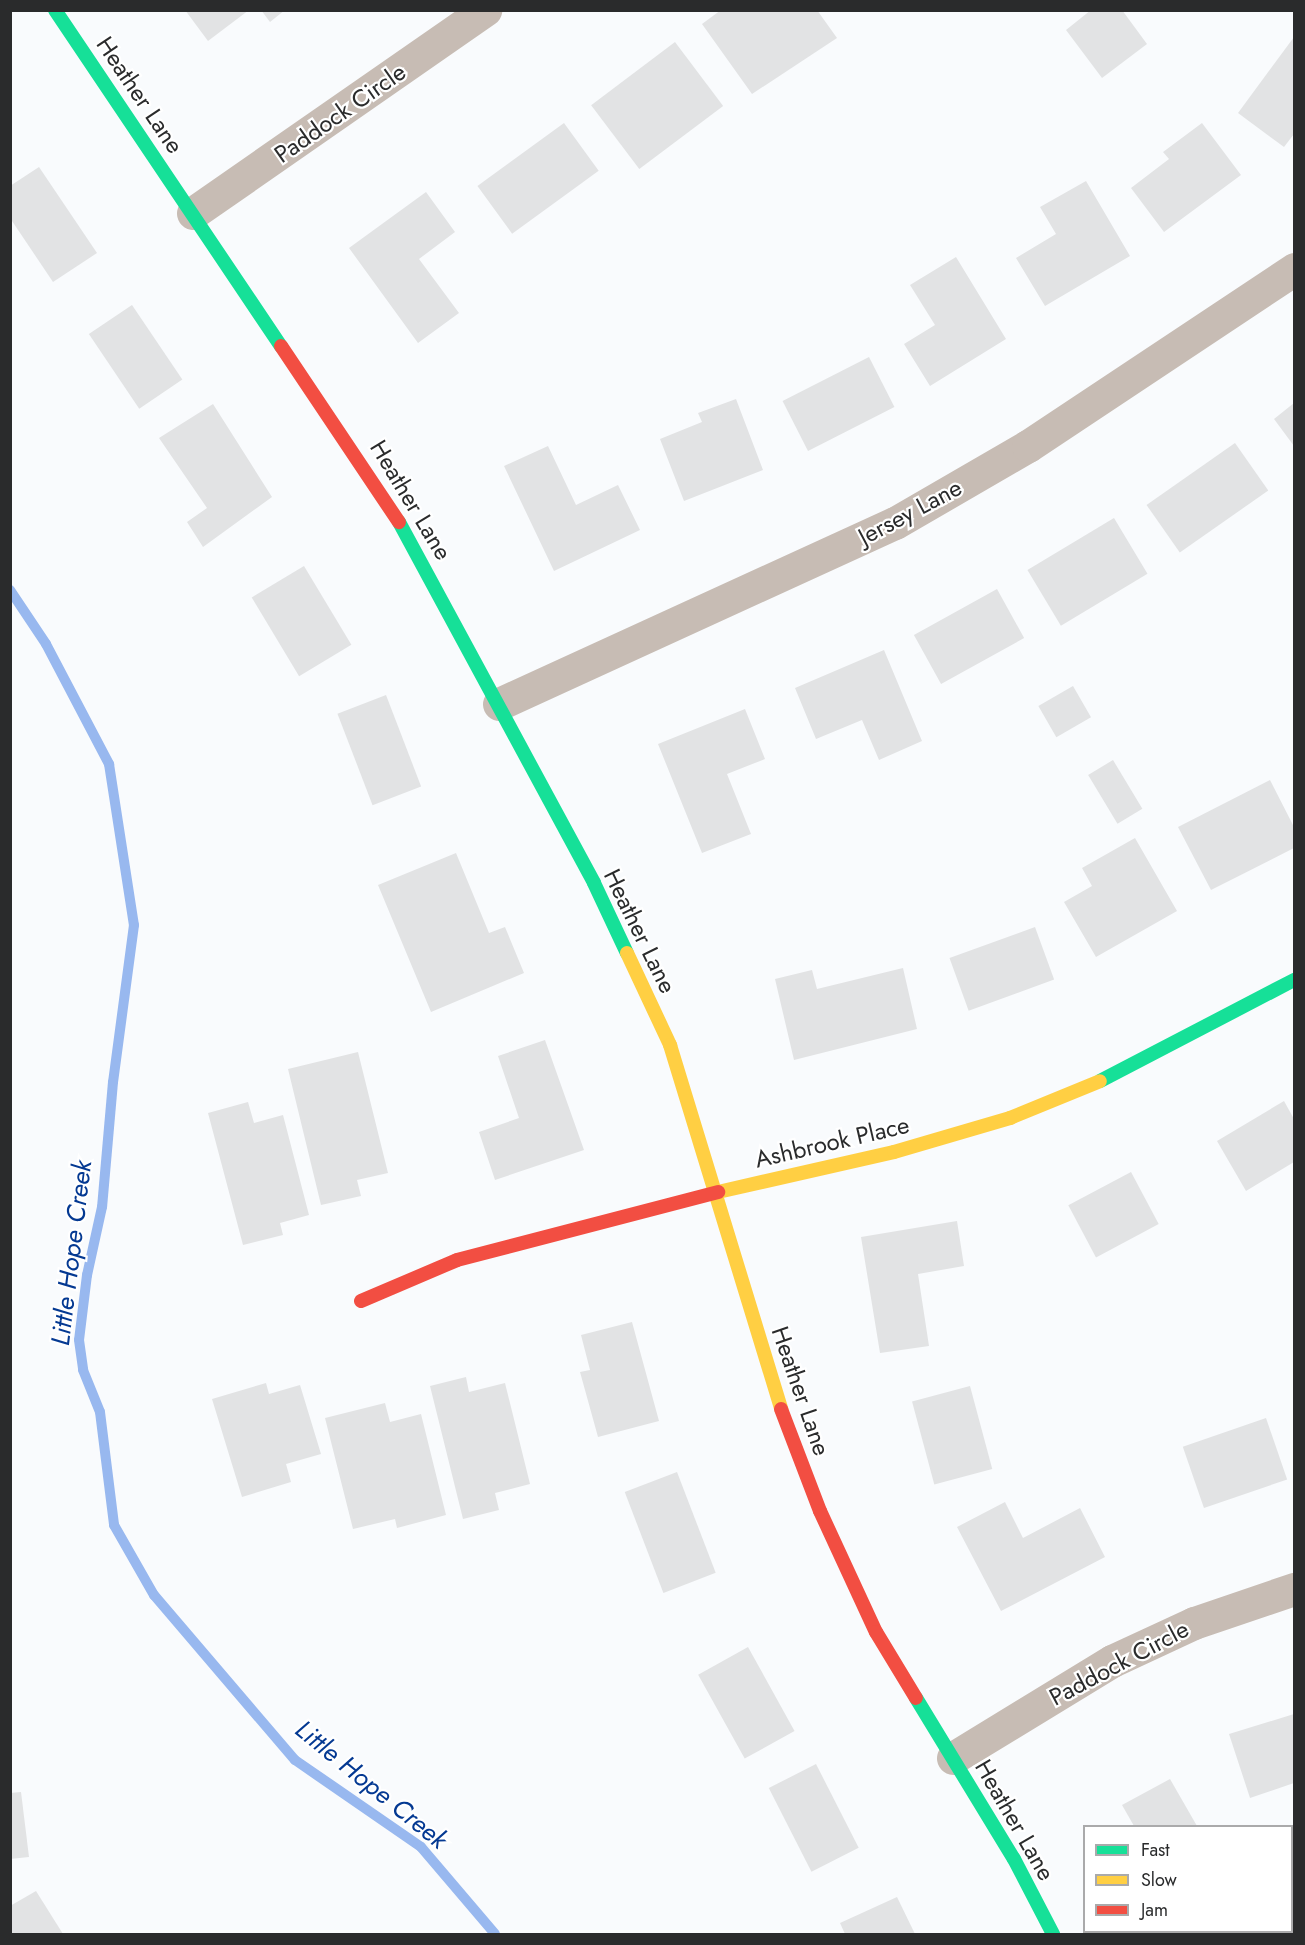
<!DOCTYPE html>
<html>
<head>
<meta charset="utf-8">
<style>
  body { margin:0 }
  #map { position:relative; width:1305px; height:1945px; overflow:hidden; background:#f9fbfd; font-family:Jost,sans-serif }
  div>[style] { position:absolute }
  .stream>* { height:10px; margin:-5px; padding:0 5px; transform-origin:5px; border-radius:5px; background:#98b8ef }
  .building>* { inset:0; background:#e2e3e4; transform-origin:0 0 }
  .street>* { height:33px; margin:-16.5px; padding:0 16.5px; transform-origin:16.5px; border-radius:16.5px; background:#c7bcb4 }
  .fast>* { height:14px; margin:-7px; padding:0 7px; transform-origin:7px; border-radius:7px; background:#16e098 }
  .slow>* { height:14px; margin:-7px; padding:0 7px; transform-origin:7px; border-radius:7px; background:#ffcf43 }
  .jam>* { height:14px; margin:-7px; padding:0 7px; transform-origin:7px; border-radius:7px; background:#f24e42 }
  span { translate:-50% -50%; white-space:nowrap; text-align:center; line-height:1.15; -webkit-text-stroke:4.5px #fff; paint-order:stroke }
  .street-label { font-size:24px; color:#2a2b2c }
  .water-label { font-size:26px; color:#043992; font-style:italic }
  .frame { position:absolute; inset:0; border:12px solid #2a2b2c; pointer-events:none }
  .legend { position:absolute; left:1083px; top:1825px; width:210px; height:108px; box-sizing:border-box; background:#fff; border:2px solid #aaaaab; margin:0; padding:8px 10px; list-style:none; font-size:18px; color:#2a2b2c }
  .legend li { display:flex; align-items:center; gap:12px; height:30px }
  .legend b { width:30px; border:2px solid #aaaaab }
</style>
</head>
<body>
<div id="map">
  <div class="stream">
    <i style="left:10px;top:590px;width:65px;rotate:56.3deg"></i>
    <i style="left:46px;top:644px;width:136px;rotate:62.3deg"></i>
    <i style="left:109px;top:764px;width:163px;rotate:81.2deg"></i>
    <i style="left:134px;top:925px;width:158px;rotate:97.6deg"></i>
    <i style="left:113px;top:1082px;width:125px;rotate:95deg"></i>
    <i style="left:102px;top:1207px;width:70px;rotate:102.4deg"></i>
    <i style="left:87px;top:1275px;width:65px;rotate:97deg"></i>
    <i style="left:79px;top:1340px;width:30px;rotate:82deg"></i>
    <i style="left:83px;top:1370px;width:45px;rotate:68deg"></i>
    <i style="left:100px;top:1412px;width:114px;rotate:82.9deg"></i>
    <i style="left:114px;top:1525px;width:81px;rotate:60.3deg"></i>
    <i style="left:154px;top:1595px;width:217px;rotate:49.5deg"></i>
    <i style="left:295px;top:1760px;width:153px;rotate:34.6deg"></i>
    <i style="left:421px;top:1847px;width:114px;rotate:49.6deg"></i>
  </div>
  <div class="building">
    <i style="clip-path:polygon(185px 10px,249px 10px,208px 41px)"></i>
    <i style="clip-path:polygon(261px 10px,285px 10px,270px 22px)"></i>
    <i style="clip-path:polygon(721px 10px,817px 10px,837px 38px,752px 94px,702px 24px)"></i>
    <i style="clip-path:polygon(1091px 10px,1122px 10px,1147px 44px,1102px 78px,1066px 30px)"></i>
    <i style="clip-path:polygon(1294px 37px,1294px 134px,1284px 147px,1238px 113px)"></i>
    <i style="left:675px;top:42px;width:80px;height:105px;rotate:53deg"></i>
    <i style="left:564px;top:123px;width:59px;height:107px;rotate:54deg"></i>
    <i style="clip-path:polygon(1202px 123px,1241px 175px,1164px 232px,1131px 188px,1169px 159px,1163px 152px)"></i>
    <i style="clip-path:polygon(39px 167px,97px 253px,53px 282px,10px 218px,10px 186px)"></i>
    <i style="clip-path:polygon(1086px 181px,1130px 256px,1045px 306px,1016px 258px,1056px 234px,1040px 207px)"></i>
    <i style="clip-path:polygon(426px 192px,455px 232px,419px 259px,459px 313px,418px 343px,349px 248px)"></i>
    <i style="clip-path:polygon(956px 257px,1006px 339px,930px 386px,904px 344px,935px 325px,910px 285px)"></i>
    <i style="left:132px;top:305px;width:90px;height:52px;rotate:56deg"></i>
    <i style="left:869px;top:357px;width:56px;height:97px;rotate:63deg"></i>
    <i style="clip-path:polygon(736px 399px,763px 470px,684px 501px,660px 439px,702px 422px,698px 413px)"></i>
    <i style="clip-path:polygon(1294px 403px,1294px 446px,1274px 419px)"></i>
    <i style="clip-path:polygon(213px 404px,272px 497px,203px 547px,187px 522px,207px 508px,159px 438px)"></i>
    <i style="left:1235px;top:443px;width:58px;height:108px;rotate:55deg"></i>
    <i style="clip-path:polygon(548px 446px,576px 505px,618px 485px,640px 530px,554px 571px,504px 466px)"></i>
    <i style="left:1114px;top:518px;width:65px;height:101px;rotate:59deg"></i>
    <i style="left:304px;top:566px;width:92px;height:61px;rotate:59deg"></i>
    <i style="left:997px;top:589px;width:56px;height:95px;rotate:61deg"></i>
    <i style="clip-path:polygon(884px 650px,922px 741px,879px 760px,862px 720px,816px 739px,795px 688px)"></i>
    <i style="left:1073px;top:686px;width:36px;height:40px;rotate:60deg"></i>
    <i style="left:386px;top:695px;width:98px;height:52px;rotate:69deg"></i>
    <i style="clip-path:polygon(745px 709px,765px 759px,727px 774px,751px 834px,702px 853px,658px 744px)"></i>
    <i style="left:1113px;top:760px;width:57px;height:29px;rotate:59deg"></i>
    <i style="clip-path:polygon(1270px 780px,1294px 827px,1294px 848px,1211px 890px,1178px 827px)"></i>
    <i style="clip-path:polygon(1135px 838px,1177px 911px,1096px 957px,1064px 902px,1092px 886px,1082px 868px)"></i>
    <i style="clip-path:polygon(456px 853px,489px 933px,505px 927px,524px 973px,431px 1012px,378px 885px)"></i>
    <i style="left:1035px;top:927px;width:56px;height:91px;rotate:70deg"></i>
    <i style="clip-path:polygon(903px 968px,917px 1029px,794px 1060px,775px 979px,812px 970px,817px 989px)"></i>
    <i style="clip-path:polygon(545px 1040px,584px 1150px,495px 1180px,479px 1132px,519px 1118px,498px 1056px)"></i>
    <i style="clip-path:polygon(358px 1052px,388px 1173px,357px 1180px,361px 1196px,321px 1205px,288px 1069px)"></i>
    <i style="clip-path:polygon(1284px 1101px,1294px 1119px,1294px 1162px,1246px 1191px,1217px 1141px)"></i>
    <i style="clip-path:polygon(248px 1102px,254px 1123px,283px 1115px,309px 1215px,280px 1223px,283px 1235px,243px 1245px,208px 1113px)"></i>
    <i style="left:1131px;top:1172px;width:59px;height:71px;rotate:62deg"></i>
    <i style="clip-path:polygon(957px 1221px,964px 1266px,918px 1274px,929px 1346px,880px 1353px,861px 1237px)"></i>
    <i style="clip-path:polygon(632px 1322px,659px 1421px,598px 1437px,580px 1372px,590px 1370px,581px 1335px)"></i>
    <i style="clip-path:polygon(466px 1377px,469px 1392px,505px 1383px,530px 1484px,495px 1493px,499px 1510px,463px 1519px,430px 1386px)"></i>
    <i style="clip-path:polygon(266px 1383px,269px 1394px,300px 1385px,321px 1454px,286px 1464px,291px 1482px,242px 1497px,212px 1399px)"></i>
    <i style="left:970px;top:1386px;width:86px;height:60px;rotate:75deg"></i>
    <i style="clip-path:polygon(385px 1403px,390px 1422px,421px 1414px,446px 1515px,397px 1528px,395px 1519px,353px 1529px,325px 1418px)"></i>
    <i style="left:1266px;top:1418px;width:65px;height:88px;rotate:71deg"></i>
    <i style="left:677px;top:1472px;width:108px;height:56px;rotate:69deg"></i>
    <i style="clip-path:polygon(1005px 1502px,1023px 1538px,1080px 1508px,1105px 1557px,1001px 1611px,957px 1527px)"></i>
    <i style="left:748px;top:1647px;width:96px;height:57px;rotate:61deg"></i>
    <i style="clip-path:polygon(1294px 1714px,1294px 1783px,1250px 1798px,1229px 1734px)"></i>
    <i style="left:816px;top:1764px;width:94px;height:53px;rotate:63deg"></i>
    <i style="clip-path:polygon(1170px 1779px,1197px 1826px,1134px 1826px,1122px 1805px)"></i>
    <i style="clip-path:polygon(21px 1792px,29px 1857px,10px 1859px,10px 1793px)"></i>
    <i style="clip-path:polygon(36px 1891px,63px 1934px,10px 1934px,10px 1906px)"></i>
    <i style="clip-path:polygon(897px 1897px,915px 1934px,845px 1934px,840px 1923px)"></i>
  </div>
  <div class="street">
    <i style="left:193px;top:213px;width:356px;rotate:-34.8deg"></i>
    <i style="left:499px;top:704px;width:435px;rotate:-24.6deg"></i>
    <i style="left:895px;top:523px;width:154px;rotate:-30.1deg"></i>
    <i style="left:1028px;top:446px;width:320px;rotate:-33.6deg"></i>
    <i style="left:953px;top:1758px;width:186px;rotate:-31.4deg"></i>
    <i style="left:1112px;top:1661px;width:90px;rotate:-24.9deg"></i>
    <i style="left:1194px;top:1623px;width:106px;rotate:-18.8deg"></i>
  </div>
  <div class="fast">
    <i style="left:55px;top:10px;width:405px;rotate:56.1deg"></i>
    <i style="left:399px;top:522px;width:410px;rotate:61.6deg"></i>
    <i style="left:594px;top:883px;width:77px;rotate:64.8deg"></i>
    <i style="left:1100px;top:1081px;width:219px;rotate:-27.5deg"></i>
    <i style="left:916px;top:1698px;width:188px;rotate:58.7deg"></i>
    <i style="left:1014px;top:1859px;width:85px;rotate:62.5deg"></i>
  </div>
  <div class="slow">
    <i style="left:627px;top:953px;width:102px;rotate:64.9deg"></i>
    <i style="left:670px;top:1045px;width:381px;rotate:73deg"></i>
    <i style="left:718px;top:1192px;width:180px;rotate:-12.8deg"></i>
    <i style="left:894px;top:1152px;width:121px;rotate:-16.3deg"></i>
    <i style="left:1010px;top:1118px;width:97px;rotate:-22.3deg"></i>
  </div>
  <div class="jam">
    <i style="left:281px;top:346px;width:212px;rotate:56.2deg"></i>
    <i style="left:361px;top:1301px;width:104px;rotate:-23.1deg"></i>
    <i style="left:457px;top:1260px;width:270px;rotate:-14.6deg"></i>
    <i style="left:781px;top:1409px;width:109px;rotate:69.1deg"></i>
    <i style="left:820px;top:1511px;width:133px;rotate:65.2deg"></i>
    <i style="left:876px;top:1632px;width:77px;rotate:58.8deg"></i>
  </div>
  <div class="street-label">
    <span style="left:140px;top:95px;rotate:56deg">Heather Lane</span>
    <span style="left:340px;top:113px;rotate:-35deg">Paddock Circle</span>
    <span style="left:411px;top:500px;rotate:59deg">Heather Lane</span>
    <span style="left:910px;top:512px;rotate:-28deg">Jersey Lane</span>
    <span style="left:640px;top:931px;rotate:64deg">Heather Lane</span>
    <span style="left:832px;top:1142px;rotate:-13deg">Ashbrook Place</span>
    <span style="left:801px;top:1391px;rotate:71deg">Heather Lane</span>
    <span style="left:1119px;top:1663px;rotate:-28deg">Paddock Circle</span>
    <span style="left:1015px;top:1820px;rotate:60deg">Heather Lane</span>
  </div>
  <div class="water-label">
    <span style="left:72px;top:1253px;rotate:-83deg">Little Hope Creek</span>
    <span style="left:371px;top:1785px;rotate:39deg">Little Hope Creek</span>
  </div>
  <div class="frame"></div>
  <ul class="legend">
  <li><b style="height:8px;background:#16e098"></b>Fast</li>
  <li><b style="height:8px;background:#ffcf43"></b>Slow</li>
  <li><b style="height:8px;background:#f24e42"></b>Jam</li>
  </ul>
</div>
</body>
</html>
